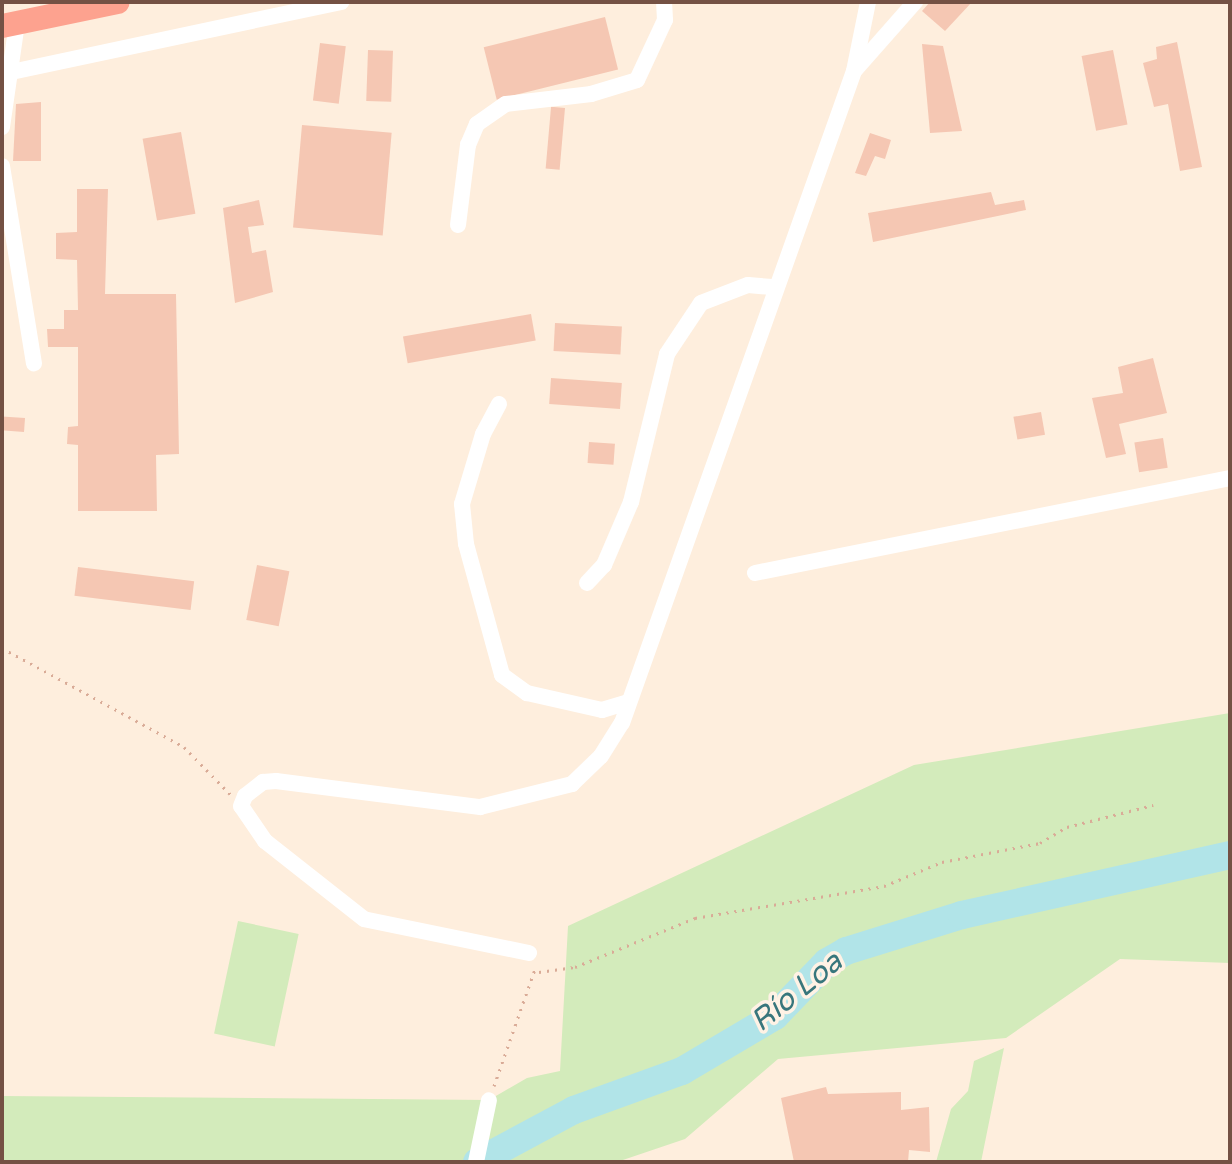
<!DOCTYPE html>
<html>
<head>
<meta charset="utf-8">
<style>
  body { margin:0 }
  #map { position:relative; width:1232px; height:1164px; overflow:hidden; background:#feeedd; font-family:"Varela Round",sans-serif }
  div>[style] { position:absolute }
  .green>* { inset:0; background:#d3ebbb; transform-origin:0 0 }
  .river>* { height:28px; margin:-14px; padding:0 14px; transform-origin:14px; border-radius:14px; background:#b1e4e8 }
  .building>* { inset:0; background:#f5c7b3; transform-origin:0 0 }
  .path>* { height:3px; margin-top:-1.5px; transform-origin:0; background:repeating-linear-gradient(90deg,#d9ab97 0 2px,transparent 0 8px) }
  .minor>* { height:16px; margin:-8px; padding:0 8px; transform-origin:8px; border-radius:8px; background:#fff }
  .highway>* { height:24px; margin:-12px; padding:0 12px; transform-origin:12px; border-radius:12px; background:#fda28f }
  span { translate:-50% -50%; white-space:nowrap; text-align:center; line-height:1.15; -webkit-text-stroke:7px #fff2e5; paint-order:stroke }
  .water-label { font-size:30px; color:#38767c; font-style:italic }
  .frame { position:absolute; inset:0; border:4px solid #745144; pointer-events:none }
</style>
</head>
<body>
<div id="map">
  <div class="green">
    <i style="clip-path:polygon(1230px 713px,1230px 963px,1120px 959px,1006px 1038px,778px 1059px,685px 1139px,617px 1162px,2px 1162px,2px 1096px,489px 1100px,527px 1078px,560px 1071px,568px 926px,914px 765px)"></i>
    <i style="left:238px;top:921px;width:62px;height:115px;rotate:12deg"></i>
    <i style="clip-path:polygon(1004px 1048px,981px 1162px,936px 1162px,951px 1109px,968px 1091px,974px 1061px)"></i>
  </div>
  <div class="river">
    <i style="left:477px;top:1162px;width:110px;rotate:-28.2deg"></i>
    <i style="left:574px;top:1110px;width:115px;rotate:-19.9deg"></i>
    <i style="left:682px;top:1071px;width:108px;rotate:-30.6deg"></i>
    <i style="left:775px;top:1016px;width:75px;rotate:-46.1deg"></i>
    <i style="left:827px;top:962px;width:22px;rotate:-30deg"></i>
    <i style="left:846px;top:951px;width:121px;rotate:-17.2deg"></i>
    <i style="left:962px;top:915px;width:275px;rotate:-12.6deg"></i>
  </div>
  <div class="building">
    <i style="clip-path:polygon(930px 2px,972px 2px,945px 31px,922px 11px)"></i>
    <i style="left:605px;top:17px;width:54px;height:125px;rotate:76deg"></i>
    <i style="clip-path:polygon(1177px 42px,1202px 167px,1180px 171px,1168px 104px,1154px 107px,1143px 63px,1157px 59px,1156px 47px)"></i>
    <i style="left:320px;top:43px;width:26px;height:58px;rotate:7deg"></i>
    <i style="clip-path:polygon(922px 44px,943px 46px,962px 131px,930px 133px)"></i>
    <i style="left:368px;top:50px;width:25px;height:51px;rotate:2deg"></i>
    <i style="left:1113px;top:50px;width:76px;height:32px;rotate:79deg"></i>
    <i style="clip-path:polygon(41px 102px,41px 161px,13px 161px,16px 104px)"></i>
    <i style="left:565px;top:108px;width:62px;height:14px;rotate:95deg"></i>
    <i style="left:302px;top:125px;width:90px;height:103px;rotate:5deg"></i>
    <i style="left:181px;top:132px;width:83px;height:39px;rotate:80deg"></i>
    <i style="clip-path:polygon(870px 133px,891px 140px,885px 159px,875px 156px,866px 176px,855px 173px)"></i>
    <i style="clip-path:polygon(77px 189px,108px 189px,105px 294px,176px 294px,179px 454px,156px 455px,157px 511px,78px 511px,78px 445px,67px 444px,68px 427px,78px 426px,78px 347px,48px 347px,47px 329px,64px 329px,64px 310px,78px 310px,77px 260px,56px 259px,56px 233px,77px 232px)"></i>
    <i style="clip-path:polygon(991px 192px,995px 205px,1024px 200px,1026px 210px,873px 242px,868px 213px)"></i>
    <i style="clip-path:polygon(259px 200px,264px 225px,248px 227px,252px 253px,266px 250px,273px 292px,235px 303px,223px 208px)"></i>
    <i style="left:531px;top:314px;width:27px;height:130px;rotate:80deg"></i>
    <i style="left:555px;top:323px;width:67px;height:28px;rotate:3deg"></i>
    <i style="clip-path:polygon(1153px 358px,1167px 413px,1119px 424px,1126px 454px,1106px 458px,1092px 398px,1123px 393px,1118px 367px)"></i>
    <i style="left:551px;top:378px;width:71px;height:26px;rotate:4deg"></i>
    <i style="left:1041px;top:412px;width:23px;height:28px;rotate:80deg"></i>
    <i style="left:25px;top:418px;width:14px;height:23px;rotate:94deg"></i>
    <i style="left:1163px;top:438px;width:30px;height:29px;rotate:81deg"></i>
    <i style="left:589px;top:442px;width:26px;height:21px;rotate:4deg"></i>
    <i style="left:257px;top:565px;width:33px;height:56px;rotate:11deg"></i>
    <i style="left:78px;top:567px;width:117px;height:29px;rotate:7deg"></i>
    <i style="clip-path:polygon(826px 1087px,828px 1094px,901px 1092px,901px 1110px,929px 1107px,930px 1152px,909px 1150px,908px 1162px,794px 1162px,781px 1098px)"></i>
  </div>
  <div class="path">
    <i style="left:2px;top:648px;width:207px;rotate:28.5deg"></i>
    <i style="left:184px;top:747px;width:66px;rotate:45.6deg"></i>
    <i style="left:539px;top:972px;width:36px;rotate:-8deg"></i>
    <i style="left:575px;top:967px;width:130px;rotate:-22.2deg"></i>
    <i style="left:695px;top:918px;width:192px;rotate:-9.6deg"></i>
    <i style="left:884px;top:886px;width:63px;rotate:-22.5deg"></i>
    <i style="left:942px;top:862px;width:100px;rotate:-11deg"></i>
    <i style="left:1040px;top:843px;width:31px;rotate:-31deg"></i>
    <i style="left:1067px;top:827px;width:89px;rotate:-14.3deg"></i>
    <i style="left:494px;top:1086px;width:127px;rotate:-70.7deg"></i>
  </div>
  <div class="minor">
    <i style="left:855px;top:70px;width:91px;rotate:-48.6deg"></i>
    <i style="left:2px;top:74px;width:347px;rotate:-12deg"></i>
    <i style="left:2px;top:127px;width:105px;rotate:-81.8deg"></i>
    <i style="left:2px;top:166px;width:200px;rotate:80.8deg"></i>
    <i style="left:458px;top:225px;width:81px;rotate:-82.9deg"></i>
    <i style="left:468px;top:145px;width:23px;rotate:-67deg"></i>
    <i style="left:477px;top:124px;width:35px;rotate:-35deg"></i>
    <i style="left:506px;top:104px;width:86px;rotate:-6.7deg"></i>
    <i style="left:591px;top:94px;width:48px;rotate:-16.9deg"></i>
    <i style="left:637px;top:80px;width:66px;rotate:-65deg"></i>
    <i style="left:665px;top:20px;width:18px;rotate:-93deg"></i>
    <i style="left:499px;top:404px;width:34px;rotate:118deg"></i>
    <i style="left:483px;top:434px;width:73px;rotate:106.7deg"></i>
    <i style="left:462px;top:504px;width:40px;rotate:84.3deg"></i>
    <i style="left:466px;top:544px;width:136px;rotate:74.6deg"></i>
    <i style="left:502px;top:675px;width:31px;rotate:36deg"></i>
    <i style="left:527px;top:693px;width:77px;rotate:12.8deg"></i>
    <i style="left:602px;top:710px;width:28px;rotate:-17deg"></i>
    <i style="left:755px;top:573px;width:484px;rotate:-11.3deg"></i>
    <i style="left:587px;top:583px;width:25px;rotate:-47deg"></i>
    <i style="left:604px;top:565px;width:69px;rotate:-66.8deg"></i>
    <i style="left:631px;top:502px;width:152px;rotate:-76.3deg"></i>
    <i style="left:667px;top:354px;width:61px;rotate:-56.3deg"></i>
    <i style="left:701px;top:303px;width:50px;rotate:-21deg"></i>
    <i style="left:748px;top:285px;width:24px;rotate:5deg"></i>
    <i style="left:529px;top:953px;width:168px;rotate:-168.4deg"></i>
    <i style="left:364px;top:919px;width:126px;rotate:-141.8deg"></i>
    <i style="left:265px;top:841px;width:42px;rotate:-124.4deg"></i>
    <i style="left:241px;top:806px;width:11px;rotate:-68deg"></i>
    <i style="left:245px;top:796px;width:23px;rotate:-38deg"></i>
    <i style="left:263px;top:782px;width:13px;rotate:-4deg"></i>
    <i style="left:276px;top:781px;width:206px;rotate:7.3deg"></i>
    <i style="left:480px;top:807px;width:95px;rotate:-14deg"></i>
    <i style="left:572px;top:784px;width:40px;rotate:-44deg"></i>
    <i style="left:601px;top:756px;width:39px;rotate:-58deg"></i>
    <i style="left:622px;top:723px;width:692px;rotate:-70.41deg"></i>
    <i style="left:854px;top:71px;width:70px;rotate:-78.5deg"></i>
    <i style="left:476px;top:1162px;width:63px;rotate:-78.2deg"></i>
  </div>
  <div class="highway">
    <i style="left:2px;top:26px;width:118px;rotate:-11.7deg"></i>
  </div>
  <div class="water-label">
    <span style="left:797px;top:992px;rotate:-39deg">Río Loa</span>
  </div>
  <div class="frame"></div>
</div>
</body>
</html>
